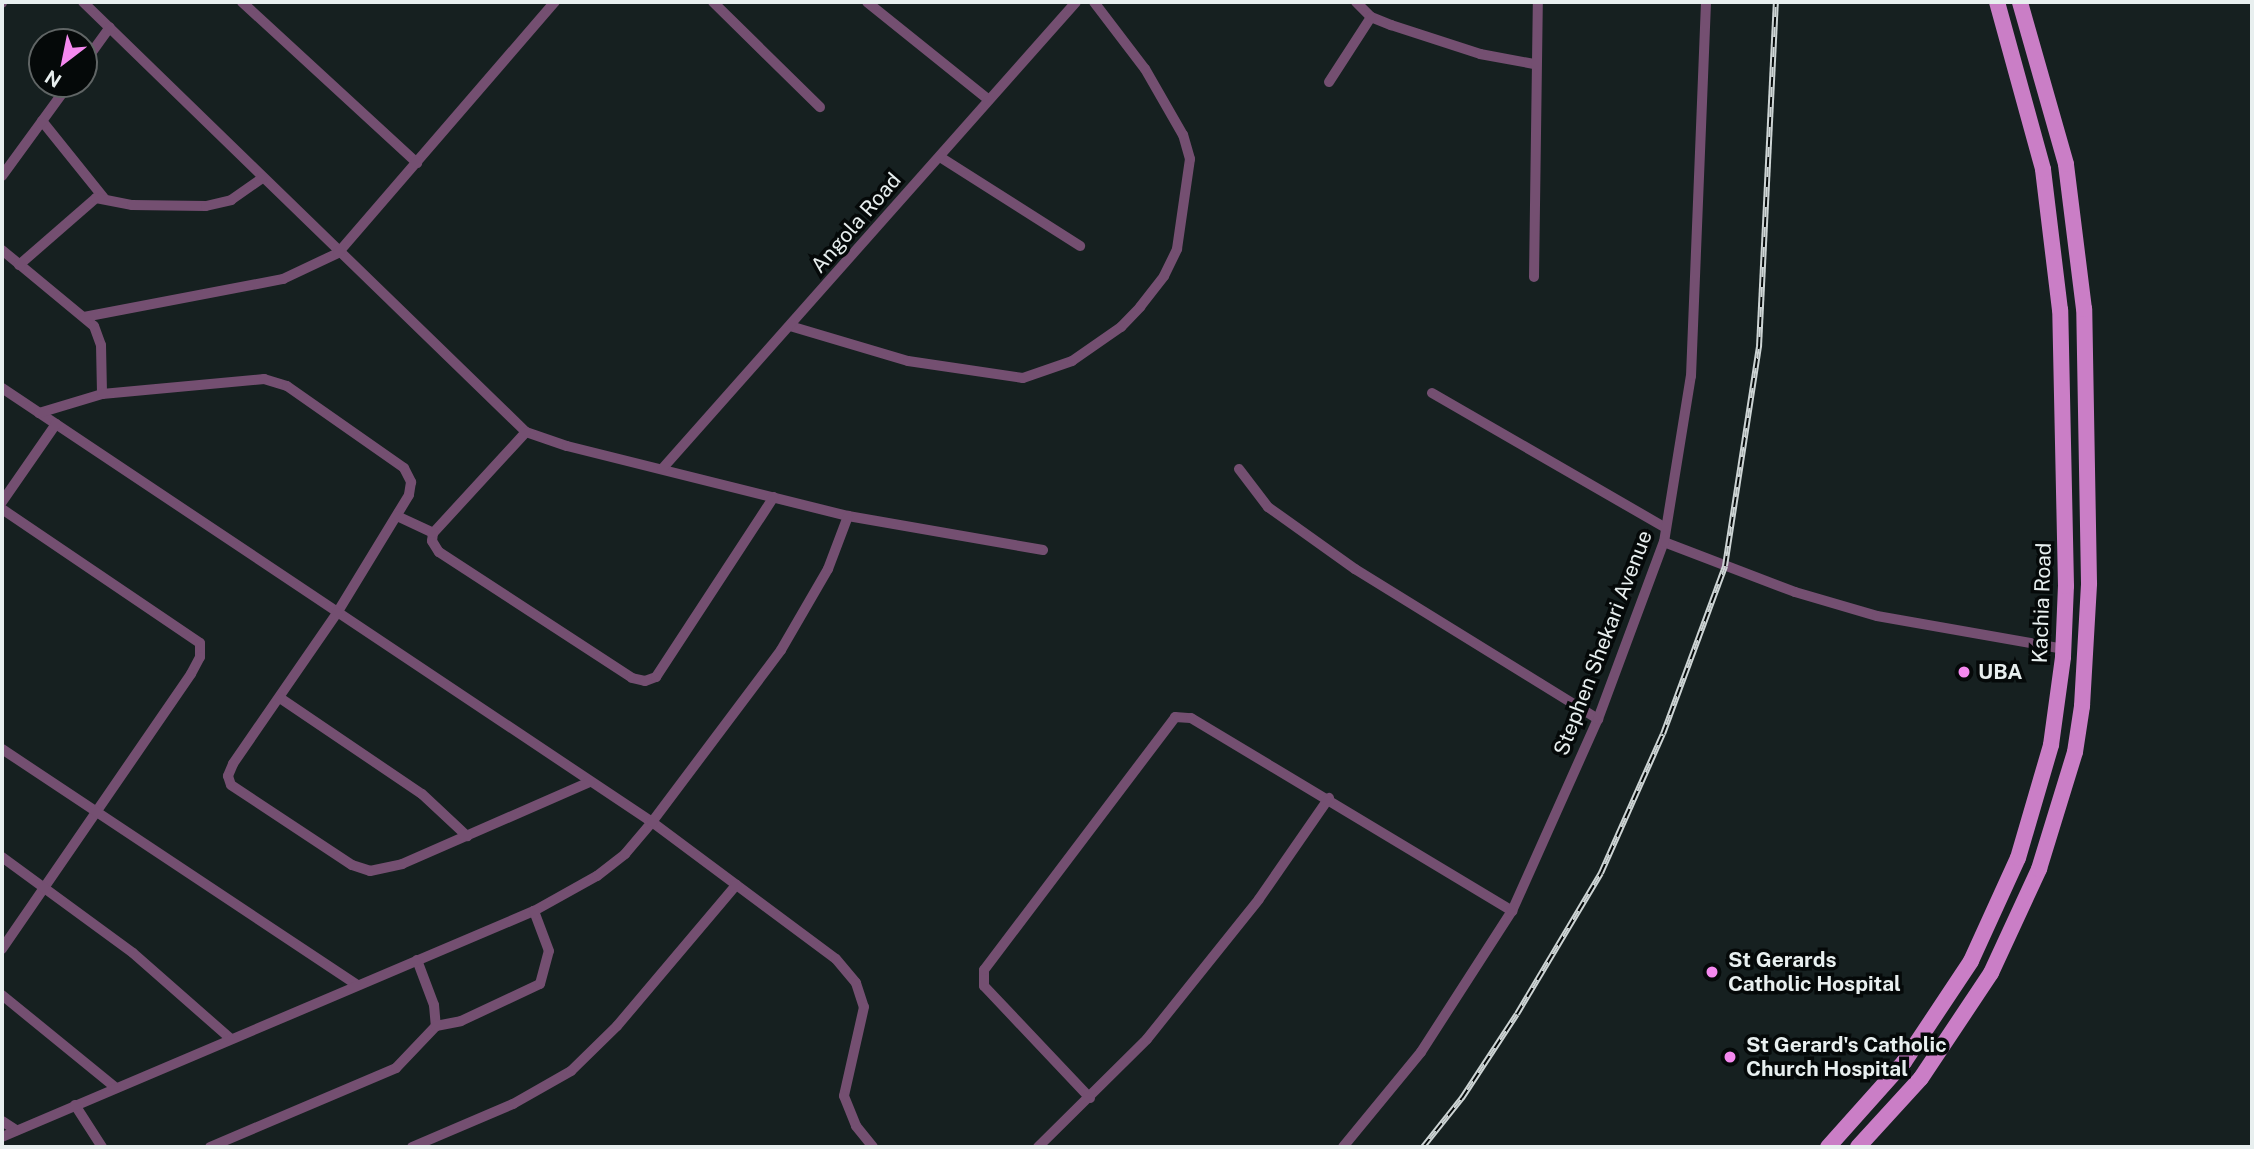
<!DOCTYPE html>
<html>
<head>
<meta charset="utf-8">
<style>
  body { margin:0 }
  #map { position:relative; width:2254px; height:1149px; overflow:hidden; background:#162020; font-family:"Public Sans",sans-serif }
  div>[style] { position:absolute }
  .minor>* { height:10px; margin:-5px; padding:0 5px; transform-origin:5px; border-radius:5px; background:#744f71 }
  .primary>* { height:16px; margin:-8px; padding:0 8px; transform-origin:8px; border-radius:8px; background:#ca7ec6 }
  .rail>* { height:6px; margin-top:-3px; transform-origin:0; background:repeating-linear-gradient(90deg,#050909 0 10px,#cdd4d4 0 20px); box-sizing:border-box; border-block:2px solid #cdd4d4 }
  .dots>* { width:19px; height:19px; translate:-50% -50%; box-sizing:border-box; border:4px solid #050909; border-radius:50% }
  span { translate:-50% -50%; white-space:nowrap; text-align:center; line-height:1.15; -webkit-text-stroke:7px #050909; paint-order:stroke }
  .street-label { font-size:21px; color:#e8efef }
  .poi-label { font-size:21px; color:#e8efef; font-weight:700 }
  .left { translate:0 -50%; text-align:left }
  .frame { position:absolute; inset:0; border:4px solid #e8efef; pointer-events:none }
  .north { position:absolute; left:28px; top:28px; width:70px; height:70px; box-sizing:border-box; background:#050909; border:2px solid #606565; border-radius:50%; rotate:212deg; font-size:19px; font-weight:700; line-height:28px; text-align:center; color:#e8efef }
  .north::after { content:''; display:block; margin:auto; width:24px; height:32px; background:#f589ef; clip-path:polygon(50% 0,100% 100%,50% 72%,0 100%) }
</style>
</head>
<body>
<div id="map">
  <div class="minor">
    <i style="left:83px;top:2px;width:617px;rotate:44.15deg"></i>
    <i style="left:526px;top:432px;width:43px;rotate:18.9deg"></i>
    <i style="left:567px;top:446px;width:290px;rotate:14deg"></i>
    <i style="left:848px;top:516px;width:198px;rotate:9.9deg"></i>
    <i style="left:242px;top:2px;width:238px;rotate:42.6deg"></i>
    <i style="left:713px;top:2px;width:150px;rotate:44.5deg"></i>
    <i style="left:867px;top:2px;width:156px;rotate:38.8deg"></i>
    <i style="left:1356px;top:2px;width:21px;rotate:45deg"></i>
    <i style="left:1371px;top:17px;width:22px;rotate:22deg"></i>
    <i style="left:1391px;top:25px;width:94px;rotate:18deg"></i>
    <i style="left:1480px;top:54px;width:55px;rotate:10.5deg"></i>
    <i style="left:2px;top:3px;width:1px;rotate:-90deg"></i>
    <i style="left:84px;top:63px;width:44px;rotate:-54.2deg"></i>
    <i style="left:1329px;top:82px;width:77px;rotate:-57.1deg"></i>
    <i style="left:42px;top:121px;width:99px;rotate:51.2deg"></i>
    <i style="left:940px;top:157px;width:166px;rotate:32.4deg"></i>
    <i style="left:2px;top:176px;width:114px;rotate:-53.9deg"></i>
    <i style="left:2px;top:250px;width:119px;rotate:39.6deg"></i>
    <i style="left:94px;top:326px;width:20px;rotate:70deg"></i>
    <i style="left:101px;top:345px;width:49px;rotate:88.8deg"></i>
    <i style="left:19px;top:265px;width:102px;rotate:-41deg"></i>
    <i style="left:96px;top:198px;width:37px;rotate:11deg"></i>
    <i style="left:132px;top:205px;width:74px;rotate:0.8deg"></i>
    <i style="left:206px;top:206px;width:26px;rotate:-13deg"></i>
    <i style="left:231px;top:200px;width:38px;rotate:-35deg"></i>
    <i style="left:1534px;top:277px;width:275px;rotate:-89.2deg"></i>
    <i style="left:84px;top:317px;width:203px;rotate:-10.8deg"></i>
    <i style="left:283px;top:279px;width:61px;rotate:-25.3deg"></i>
    <i style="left:338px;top:253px;width:332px;rotate:-49.2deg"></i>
    <i style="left:790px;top:326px;width:123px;rotate:16.5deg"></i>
    <i style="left:908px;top:361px;width:116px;rotate:8.4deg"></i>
    <i style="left:1023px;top:378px;width:52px;rotate:-19.1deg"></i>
    <i style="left:1072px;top:361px;width:60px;rotate:-34.8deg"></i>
    <i style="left:1121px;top:327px;width:28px;rotate:-46deg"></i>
    <i style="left:1140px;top:307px;width:39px;rotate:-52deg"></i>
    <i style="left:1164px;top:276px;width:30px;rotate:-64deg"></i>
    <i style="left:1177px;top:249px;width:91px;rotate:-81.8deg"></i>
    <i style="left:1190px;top:159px;width:25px;rotate:-106deg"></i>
    <i style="left:1183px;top:135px;width:76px;rotate:-119.9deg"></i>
    <i style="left:1145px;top:69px;width:84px;rotate:-127.3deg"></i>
    <i style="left:2px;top:388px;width:782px;rotate:33.73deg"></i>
    <i style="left:652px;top:822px;width:229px;rotate:36.7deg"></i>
    <i style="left:836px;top:959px;width:31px;rotate:50deg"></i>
    <i style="left:856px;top:983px;width:25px;rotate:72deg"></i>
    <i style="left:864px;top:1007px;width:91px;rotate:102.7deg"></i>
    <i style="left:844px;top:1096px;width:32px;rotate:68deg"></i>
    <i style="left:856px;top:1126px;width:27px;rotate:51deg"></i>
    <i style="left:1432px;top:393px;width:270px;rotate:30deg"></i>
    <i style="left:39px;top:413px;width:66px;rotate:-16.8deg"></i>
    <i style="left:102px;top:394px;width:163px;rotate:-5.3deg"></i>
    <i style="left:264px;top:379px;width:24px;rotate:17deg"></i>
    <i style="left:287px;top:386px;width:143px;rotate:35deg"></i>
    <i style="left:404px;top:468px;width:16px;rotate:63deg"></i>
    <i style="left:411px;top:482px;width:13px;rotate:99deg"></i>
    <i style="left:409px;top:495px;width:138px;rotate:121.4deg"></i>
    <i style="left:337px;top:613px;width:183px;rotate:124.6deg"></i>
    <i style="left:233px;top:764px;width:13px;rotate:113deg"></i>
    <i style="left:228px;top:776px;width:9px;rotate:72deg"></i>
    <i style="left:231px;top:785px;width:145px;rotate:33.5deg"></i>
    <i style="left:352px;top:865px;width:19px;rotate:18deg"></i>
    <i style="left:370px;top:871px;width:33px;rotate:-12deg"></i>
    <i style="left:402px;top:864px;width:205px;rotate:-23.6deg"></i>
    <i style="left:526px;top:432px;width:137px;rotate:132.6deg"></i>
    <i style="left:433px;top:533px;width:8px;rotate:97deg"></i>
    <i style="left:432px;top:541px;width:13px;rotate:58deg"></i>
    <i style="left:439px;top:552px;width:230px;rotate:33.1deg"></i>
    <i style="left:632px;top:678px;width:13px;rotate:13deg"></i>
    <i style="left:645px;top:681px;width:12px;rotate:-20deg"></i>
    <i style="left:656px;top:677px;width:215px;rotate:-56.8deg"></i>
    <i style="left:662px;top:469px;width:624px;rotate:-48.44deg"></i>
    <i style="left:1239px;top:469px;width:48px;rotate:52.7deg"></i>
    <i style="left:1268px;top:507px;width:107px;rotate:35.5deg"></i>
    <i style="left:1355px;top:569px;width:286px;rotate:31.7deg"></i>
    <i style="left:2px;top:502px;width:95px;rotate:-55.3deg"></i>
    <i style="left:2px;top:509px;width:239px;rotate:34.1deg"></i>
    <i style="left:200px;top:643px;width:14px;rotate:90deg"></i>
    <i style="left:200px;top:657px;width:19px;rotate:118deg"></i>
    <i style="left:191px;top:674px;width:334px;rotate:124.5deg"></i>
    <i style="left:397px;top:516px;width:40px;rotate:25deg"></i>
    <i style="left:1664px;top:542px;width:140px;rotate:20.9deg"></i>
    <i style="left:1795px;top:592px;width:85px;rotate:16.3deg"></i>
    <i style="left:1877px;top:616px;width:190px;rotate:10deg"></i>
    <i style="left:280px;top:698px;width:171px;rotate:34.1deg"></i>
    <i style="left:422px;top:794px;width:62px;rotate:43deg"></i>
    <i style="left:2px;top:749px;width:426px;rotate:33.6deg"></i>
    <i style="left:2px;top:857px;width:162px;rotate:36.2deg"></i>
    <i style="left:133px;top:953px;width:130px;rotate:41.3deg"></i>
    <i style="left:417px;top:960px;width:48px;rotate:69.3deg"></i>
    <i style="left:434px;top:1005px;width:21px;rotate:85deg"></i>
    <i style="left:2px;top:995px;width:147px;rotate:39.2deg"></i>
    <i style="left:1090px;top:1098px;width:154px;rotate:-133.4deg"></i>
    <i style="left:984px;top:986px;width:16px;rotate:-90deg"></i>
    <i style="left:984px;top:970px;width:317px;rotate:-52.9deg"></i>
    <i style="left:1175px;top:717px;width:16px;rotate:4deg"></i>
    <i style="left:1191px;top:718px;width:375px;rotate:31deg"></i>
    <i style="left:75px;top:1105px;width:50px;rotate:57.3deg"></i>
    <i style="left:2px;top:1121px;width:17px;rotate:33deg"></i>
    <i style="left:2px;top:1137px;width:578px;rotate:-23.02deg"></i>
    <i style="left:534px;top:911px;width:72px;rotate:-29.1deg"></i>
    <i style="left:597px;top:876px;width:36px;rotate:-38deg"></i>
    <i style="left:625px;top:854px;width:42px;rotate:-49.8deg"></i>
    <i style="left:652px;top:822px;width:215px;rotate:-53.1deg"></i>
    <i style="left:781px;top:650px;width:94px;rotate:-59.9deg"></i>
    <i style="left:828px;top:569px;width:57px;rotate:-69.3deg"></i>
    <i style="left:210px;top:1147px;width:202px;rotate:-23deg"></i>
    <i style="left:396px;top:1068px;width:58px;rotate:-46.4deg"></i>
    <i style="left:436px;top:1026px;width:25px;rotate:-11deg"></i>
    <i style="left:461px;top:1021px;width:87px;rotate:-25.1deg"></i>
    <i style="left:540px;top:984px;width:34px;rotate:-75deg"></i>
    <i style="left:549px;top:951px;width:43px;rotate:-110.6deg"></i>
    <i style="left:412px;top:1147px;width:110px;rotate:-23.1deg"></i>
    <i style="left:513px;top:1104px;width:67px;rotate:-29.6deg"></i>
    <i style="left:571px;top:1071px;width:64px;rotate:-44.4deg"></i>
    <i style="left:617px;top:1026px;width:185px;rotate:-49.8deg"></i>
    <i style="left:1038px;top:1147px;width:153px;rotate:-44.7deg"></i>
    <i style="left:1147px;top:1039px;width:179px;rotate:-51.3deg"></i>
    <i style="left:1259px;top:899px;width:123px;rotate:-55.3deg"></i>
    <i style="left:1343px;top:1147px;width:123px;rotate:-50.6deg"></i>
    <i style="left:1421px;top:1052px;width:168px;rotate:-57.2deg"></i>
    <i style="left:1512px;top:911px;width:210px;rotate:-65.9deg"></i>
    <i style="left:1598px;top:719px;width:189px;rotate:-69.6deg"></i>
    <i style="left:1664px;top:542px;width:168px;rotate:-80.8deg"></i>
    <i style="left:1691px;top:376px;width:374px;rotate:-87.7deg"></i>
  </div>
  <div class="primary">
    <i style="left:1828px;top:1147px;width:114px;rotate:-48.2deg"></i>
    <i style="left:1904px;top:1062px;width:121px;rotate:-56.4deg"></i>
    <i style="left:1971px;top:961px;width:113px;rotate:-65.5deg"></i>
    <i style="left:2018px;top:858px;width:118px;rotate:-73.7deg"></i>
    <i style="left:2051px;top:745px;width:89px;rotate:-82.2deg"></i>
    <i style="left:2063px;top:657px;width:71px;rotate:-87.6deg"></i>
    <i style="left:2066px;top:586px;width:276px;rotate:-91.2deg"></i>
    <i style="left:2060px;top:310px;width:142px;rotate:-96.9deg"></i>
    <i style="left:2043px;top:169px;width:173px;rotate:-105.4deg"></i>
    <i style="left:1858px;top:1147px;width:93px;rotate:-47.6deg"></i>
    <i style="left:1921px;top:1078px;width:126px;rotate:-56.3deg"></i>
    <i style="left:1991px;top:973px;width:115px;rotate:-65.2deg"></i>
    <i style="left:2039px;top:869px;width:122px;rotate:-72.9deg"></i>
    <i style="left:2075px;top:752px;width:47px;rotate:-81.3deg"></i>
    <i style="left:2082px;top:706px;width:123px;rotate:-86.7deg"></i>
    <i style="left:2089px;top:583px;width:274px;rotate:-91deg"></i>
    <i style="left:2084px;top:309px;width:146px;rotate:-97.1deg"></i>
    <i style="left:2066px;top:164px;width:168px;rotate:-105.9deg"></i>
  </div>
  <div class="rail">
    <i style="left:1423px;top:1147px;width:63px;rotate:-51.5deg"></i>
    <i style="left:1462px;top:1098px;width:100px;rotate:-56.8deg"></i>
    <i style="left:1517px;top:1014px;width:164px;rotate:-59.2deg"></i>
    <i style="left:1601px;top:873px;width:152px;rotate:-66deg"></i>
    <i style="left:1663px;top:734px;width:179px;rotate:-69.7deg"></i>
    <i style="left:1725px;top:566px;width:222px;rotate:-81.2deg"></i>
    <i style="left:1759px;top:347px;width:345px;rotate:-87.2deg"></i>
  </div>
  <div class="dots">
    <i style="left:1964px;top:672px;background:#f589ef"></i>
    <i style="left:1712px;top:972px;background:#f589ef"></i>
    <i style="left:1730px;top:1057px;background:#f589ef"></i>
  </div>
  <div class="street-label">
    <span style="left:856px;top:223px;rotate:-49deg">Angola Road</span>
    <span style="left:2042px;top:603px;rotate:-88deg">Kachia Road</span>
    <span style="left:1603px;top:643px;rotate:-69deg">Stephen Shekari Avenue</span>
  </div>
  <div class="poi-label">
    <span class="left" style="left:1978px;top:672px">UBA</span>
    <span class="left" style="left:1728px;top:972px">St Gerards<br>Catholic Hospital</span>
    <span class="left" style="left:1746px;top:1057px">St Gerard's Catholic<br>Church Hospital</span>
  </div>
  <div class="frame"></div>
  <div class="north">N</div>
</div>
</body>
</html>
